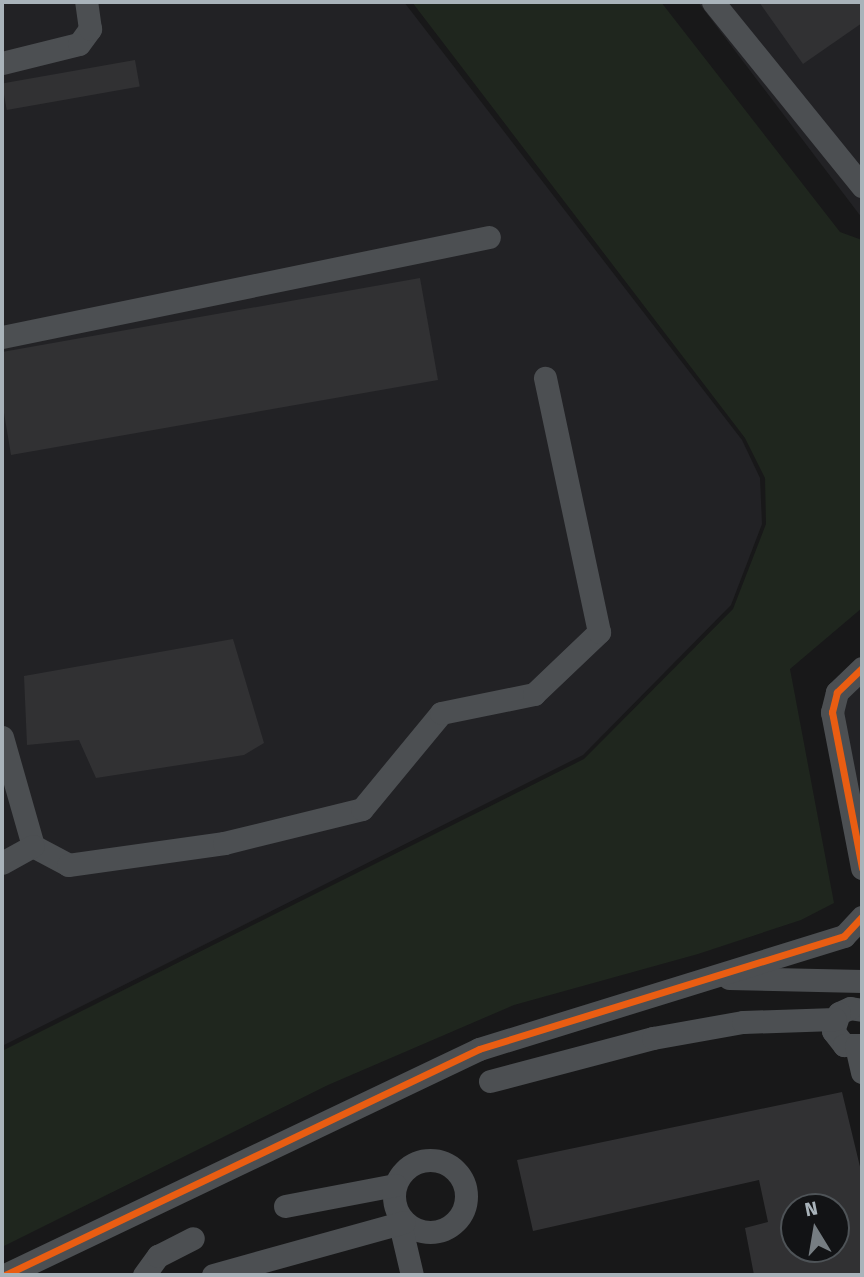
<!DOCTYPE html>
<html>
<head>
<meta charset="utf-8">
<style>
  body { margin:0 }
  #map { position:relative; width:864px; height:1277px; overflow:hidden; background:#181819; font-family:"Fira Sans",sans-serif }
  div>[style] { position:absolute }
  .built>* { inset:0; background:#222225 }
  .green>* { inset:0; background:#1f261e }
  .building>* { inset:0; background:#313133; transform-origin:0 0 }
  .minor>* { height:23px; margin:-11.5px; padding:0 11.5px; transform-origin:11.5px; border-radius:11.5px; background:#4c4f52 }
  .minor>.ring { margin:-11.5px; padding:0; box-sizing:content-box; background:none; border:23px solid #4c4f52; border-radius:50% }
  .cycleway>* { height:7px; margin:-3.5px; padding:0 3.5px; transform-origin:3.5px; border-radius:3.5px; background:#e95d12 }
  span { translate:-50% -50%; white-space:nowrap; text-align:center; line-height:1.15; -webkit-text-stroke:7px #121315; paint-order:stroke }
  .frame { position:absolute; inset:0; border:4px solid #a9b3ba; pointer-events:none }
  .north { position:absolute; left:780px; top:1193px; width:70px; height:70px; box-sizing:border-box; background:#121315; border:2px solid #4e5357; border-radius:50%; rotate:349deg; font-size:19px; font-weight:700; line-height:28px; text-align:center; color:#a9b3ba }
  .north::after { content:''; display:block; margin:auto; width:24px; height:32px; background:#767d82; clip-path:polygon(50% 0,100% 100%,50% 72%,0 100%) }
</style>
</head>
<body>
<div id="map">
  <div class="built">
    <i style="clip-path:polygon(2px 2px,404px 2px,742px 440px,760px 478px,762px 524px,731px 605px,583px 755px,2px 1046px)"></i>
    <i style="clip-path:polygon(698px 2px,862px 2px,862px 218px)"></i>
    <i style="clip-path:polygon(862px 673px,862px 824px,838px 710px)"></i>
  </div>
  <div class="green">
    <i style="clip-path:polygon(412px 2px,661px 2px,840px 232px,862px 240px,862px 608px,790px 669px,834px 903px,801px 920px,698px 954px,514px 1005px,328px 1085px,2px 1247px,2px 1051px,584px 759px,733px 609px,766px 524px,765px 478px,745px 438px)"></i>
  </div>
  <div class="building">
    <i style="clip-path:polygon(759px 2px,862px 2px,862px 23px,803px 64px)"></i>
    <i style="left:135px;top:60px;width:27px;height:135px;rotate:80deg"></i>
    <i style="clip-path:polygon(420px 278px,438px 380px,11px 455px,2px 401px,2px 352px)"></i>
    <i style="clip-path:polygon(233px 639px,264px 743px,244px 755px,96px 778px,79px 740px,27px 745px,24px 676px)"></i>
    <i style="clip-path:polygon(evenodd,842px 1092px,862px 1175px,862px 1275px,754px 1275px,745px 1228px,768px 1222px,759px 1180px,533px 1231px,517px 1160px,842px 1092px,794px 1207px,836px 1207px,836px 1249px,794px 1249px,794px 1207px)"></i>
  </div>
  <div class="minor">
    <i style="left:713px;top:2px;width:237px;rotate:51deg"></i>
    <i style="left:2px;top:63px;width:79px;rotate:-13.9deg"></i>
    <i style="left:79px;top:44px;width:19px;rotate:-54deg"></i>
    <i style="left:90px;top:29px;width:27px;rotate:-98deg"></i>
    <i style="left:2px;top:337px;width:497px;rotate:-11.6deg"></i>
    <i style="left:862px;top:668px;width:35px;rotate:136deg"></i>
    <i style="left:837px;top:692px;width:21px;rotate:104deg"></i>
    <i style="left:832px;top:712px;width:159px;rotate:79.1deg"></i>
    <i style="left:2px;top:737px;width:113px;rotate:74.1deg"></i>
    <i style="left:33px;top:846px;width:40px;rotate:28deg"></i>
    <i style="left:68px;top:865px;width:158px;rotate:-8deg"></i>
    <i style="left:224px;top:843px;width:142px;rotate:-13.8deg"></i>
    <i style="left:362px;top:809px;width:124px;rotate:-50.5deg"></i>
    <i style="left:441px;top:713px;width:95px;rotate:-11.5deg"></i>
    <i style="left:534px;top:694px;width:90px;rotate:-43.6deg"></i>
    <i style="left:599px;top:632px;width:260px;rotate:-102deg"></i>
    <i style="left:2px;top:863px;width:35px;rotate:-29deg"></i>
    <i style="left:729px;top:978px;width:133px;rotate:1.3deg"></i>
    <i style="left:862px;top:1010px;width:12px;rotate:-171deg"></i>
    <i style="left:850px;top:1008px;width:12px;rotate:156deg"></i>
    <i style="left:839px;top:1013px;width:19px;rotate:108deg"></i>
    <i style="left:833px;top:1031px;width:18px;rotate:52deg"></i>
    <i style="left:844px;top:1045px;width:18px"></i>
    <i style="left:856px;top:1046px;width:27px;rotate:77deg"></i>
    <i style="left:490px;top:1081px;width:169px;rotate:-14.8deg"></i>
    <i style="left:653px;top:1038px;width:91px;rotate:-10.1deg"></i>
    <i style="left:743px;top:1022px;width:92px;rotate:-1.9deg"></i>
    <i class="ring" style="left:394px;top:1160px;width:49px;height:49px"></i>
    <i style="left:285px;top:1206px;width:112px;rotate:-10.8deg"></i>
    <i style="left:400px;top:1224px;width:52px;rotate:76.8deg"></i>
    <i style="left:5px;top:1275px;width:525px;rotate:-25.49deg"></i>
    <i style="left:479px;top:1049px;width:382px;rotate:-17.2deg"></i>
    <i style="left:844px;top:936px;width:26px;rotate:-47deg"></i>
    <i style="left:144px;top:1275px;width:24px;rotate:-54deg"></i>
    <i style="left:158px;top:1256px;width:39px;rotate:-27deg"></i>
    <i style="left:213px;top:1275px;width:198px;rotate:-15.5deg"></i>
  </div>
  <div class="cycleway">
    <i style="left:862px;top:668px;width:35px;rotate:136deg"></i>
    <i style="left:837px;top:692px;width:21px;rotate:104deg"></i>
    <i style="left:832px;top:712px;width:159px;rotate:79.1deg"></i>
    <i style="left:5px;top:1275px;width:525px;rotate:-25.49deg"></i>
    <i style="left:479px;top:1049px;width:382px;rotate:-17.2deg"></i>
    <i style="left:844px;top:936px;width:26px;rotate:-47deg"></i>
  </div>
  <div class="frame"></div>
  <div class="north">N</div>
</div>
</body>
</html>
